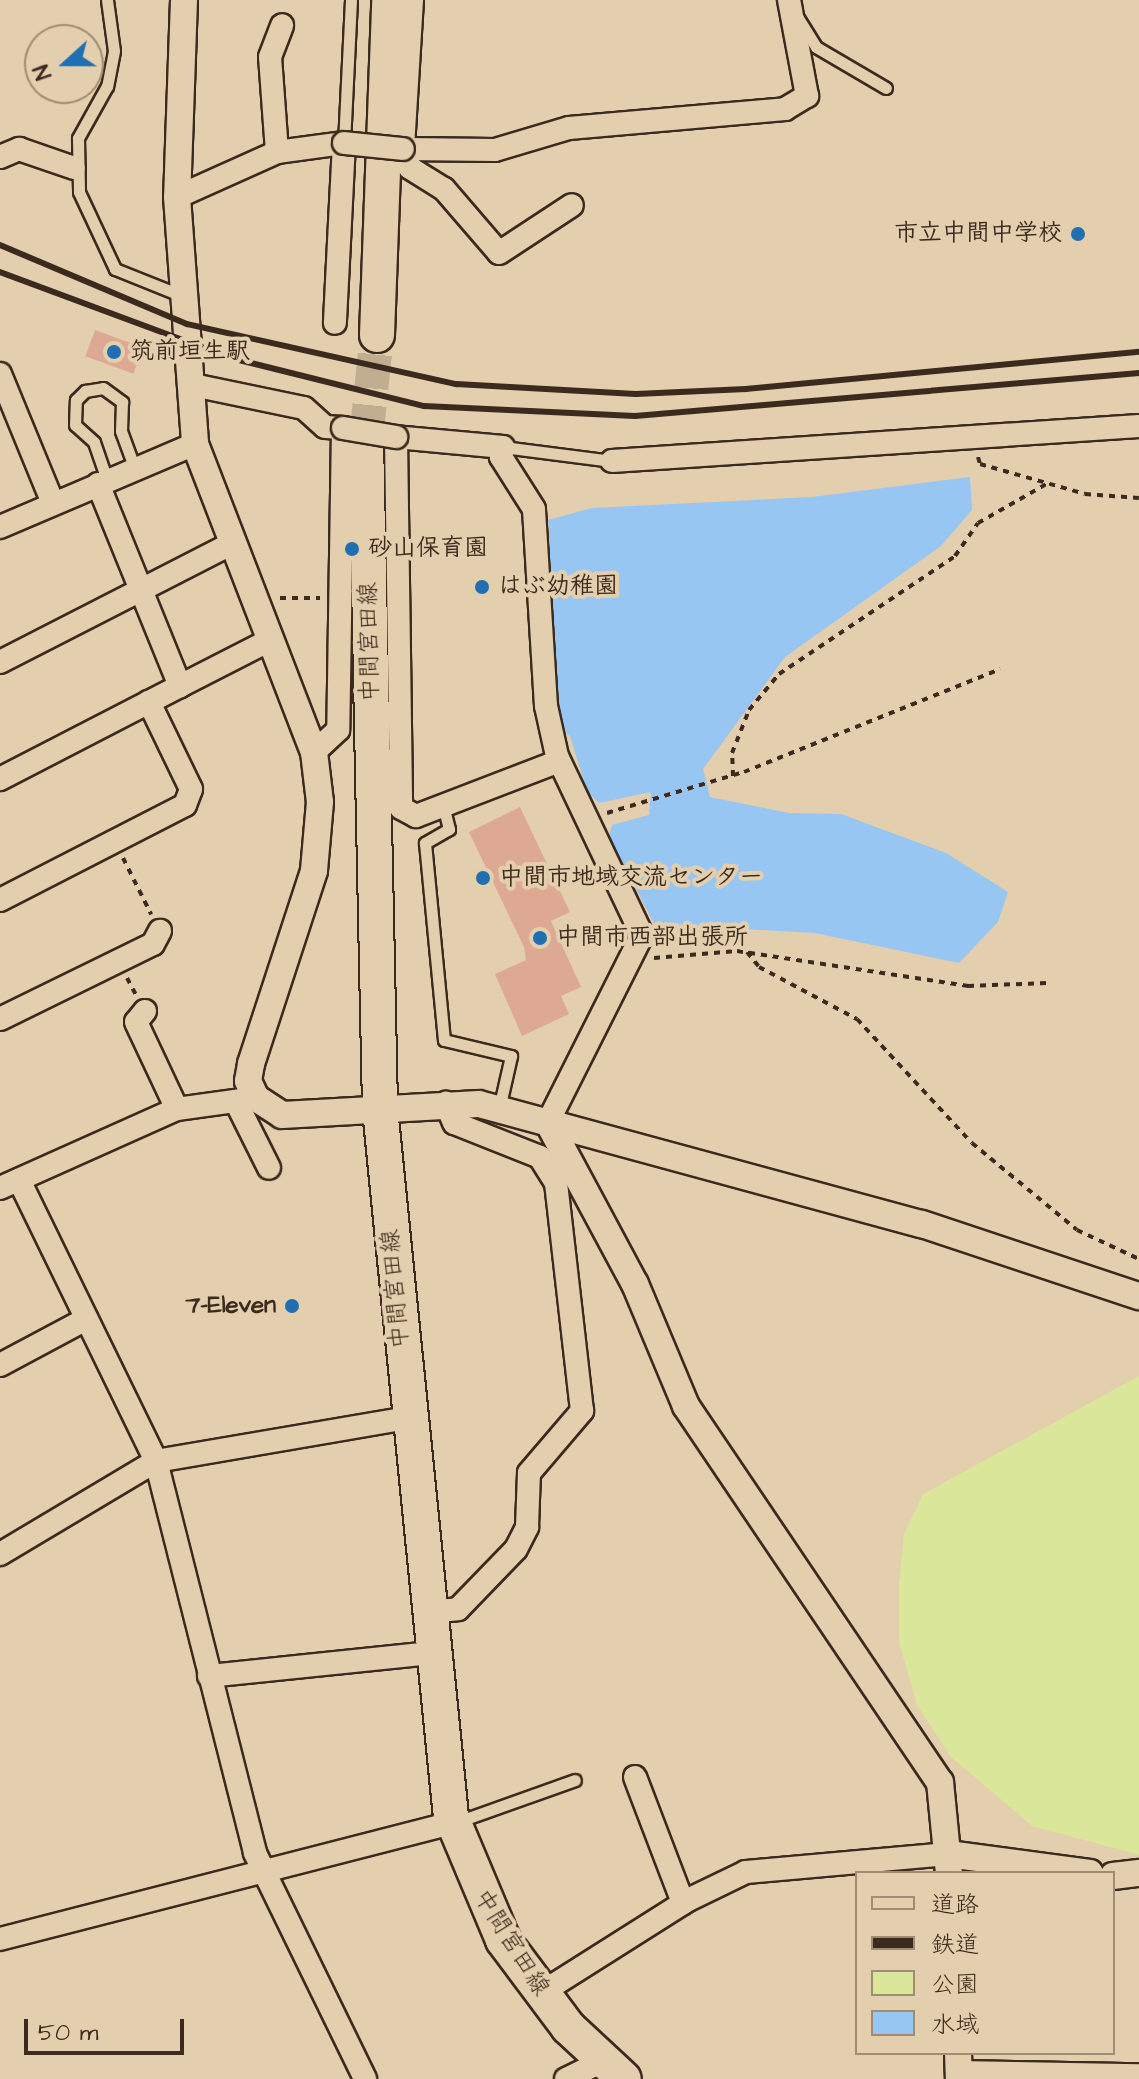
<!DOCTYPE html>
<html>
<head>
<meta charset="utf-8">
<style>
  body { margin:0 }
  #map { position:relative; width:1139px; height:2079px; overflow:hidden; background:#e3cead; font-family:"Architects Daughter","Klee One",sans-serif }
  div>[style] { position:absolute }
  .green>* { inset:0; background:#dae699 }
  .water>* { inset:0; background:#98c6f3 }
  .building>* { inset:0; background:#dea993; transform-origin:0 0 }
  .primary-tunnel>* { height:34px; margin-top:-17px; transform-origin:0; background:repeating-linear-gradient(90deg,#c1ad90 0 34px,transparent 0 51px) }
  .path>* { height:4px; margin-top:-2px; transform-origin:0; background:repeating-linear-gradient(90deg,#3b2a1e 0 6px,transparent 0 12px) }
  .roads { filter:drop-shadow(2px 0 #3b2a1e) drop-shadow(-2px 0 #3b2a1e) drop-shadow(0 2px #3b2a1e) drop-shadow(0 -2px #3b2a1e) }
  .service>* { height:11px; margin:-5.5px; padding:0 5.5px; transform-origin:5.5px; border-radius:5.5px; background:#e3cead }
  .minor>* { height:22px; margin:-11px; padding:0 11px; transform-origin:11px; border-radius:11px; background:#e3cead }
  .tertiary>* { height:26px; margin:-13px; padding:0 13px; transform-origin:13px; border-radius:13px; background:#e3cead }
  .primary>* { height:34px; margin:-17px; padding:0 17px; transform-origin:17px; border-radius:17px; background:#e3cead }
  .rail>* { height:6px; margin:-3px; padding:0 3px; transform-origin:3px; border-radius:3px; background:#3b2a1e }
  .bridges { filter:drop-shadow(2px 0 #3b2a1e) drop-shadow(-2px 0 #3b2a1e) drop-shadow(0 2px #3b2a1e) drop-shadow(0 -2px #3b2a1e) }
  .minor-bridge>* { height:22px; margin:-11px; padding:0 11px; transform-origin:11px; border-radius:11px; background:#e3cead }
  .dots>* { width:22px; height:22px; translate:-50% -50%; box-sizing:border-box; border:4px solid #e3cead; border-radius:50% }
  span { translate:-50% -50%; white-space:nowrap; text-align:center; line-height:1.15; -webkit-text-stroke:8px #e3cead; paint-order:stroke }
  .poi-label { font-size:24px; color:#3b2a1e; font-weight:700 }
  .right { translate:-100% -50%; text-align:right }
  .left { translate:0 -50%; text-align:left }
  .street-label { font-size:24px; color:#3b2a1e }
  .legend { position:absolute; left:855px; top:1871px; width:260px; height:184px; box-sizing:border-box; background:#e3cead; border:2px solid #a08c74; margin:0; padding:10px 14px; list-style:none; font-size:24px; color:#3b2a1e }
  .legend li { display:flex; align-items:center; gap:16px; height:40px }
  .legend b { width:40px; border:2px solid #a08c74 }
  .north { position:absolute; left:24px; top:24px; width:80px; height:80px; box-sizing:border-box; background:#e3cead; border:2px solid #a08c74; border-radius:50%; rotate:249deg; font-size:22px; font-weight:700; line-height:32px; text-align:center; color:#3b2a1e }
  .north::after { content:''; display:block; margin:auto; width:28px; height:36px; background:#1f6fb2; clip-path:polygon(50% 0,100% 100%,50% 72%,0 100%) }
  .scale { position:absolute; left:24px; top:2019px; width:160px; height:36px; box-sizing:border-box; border:4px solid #3b2a1e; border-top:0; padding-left:10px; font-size:24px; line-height:28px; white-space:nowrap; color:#3b2a1e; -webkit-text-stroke:6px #e3cead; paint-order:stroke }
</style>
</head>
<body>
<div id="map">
  <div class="green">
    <i style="clip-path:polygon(1139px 1376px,1139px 1855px,1032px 1826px,950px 1756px,917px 1705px,899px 1642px,899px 1583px,904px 1534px,923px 1494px)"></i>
  </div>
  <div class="water">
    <i style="clip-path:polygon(970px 477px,972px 510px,941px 546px,785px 657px,703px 769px,710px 797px,789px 813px,841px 814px,946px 853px,1008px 892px,998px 922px,959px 963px,815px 933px,725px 928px,661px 937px,609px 837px,612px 825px,649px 815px,651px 792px,599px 803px,587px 791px,570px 736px,560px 730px,550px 677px,556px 666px,548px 520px,592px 508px,812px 497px)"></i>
  </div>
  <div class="building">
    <i style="left:95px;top:330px;width:51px;height:28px;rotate:20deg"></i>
    <i style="clip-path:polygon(520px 807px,570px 912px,551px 921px,581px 987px,561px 996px,569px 1014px,522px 1036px,495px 974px,526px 960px,524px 947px,469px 832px)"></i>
  </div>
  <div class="primary-tunnel">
    <i style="left:366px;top:439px;width:105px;rotate:-84deg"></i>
  </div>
  <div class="path">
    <i style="left:978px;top:457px;width:7px;rotate:74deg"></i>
    <i style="left:980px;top:464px;width:109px;rotate:15.9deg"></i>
    <i style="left:1085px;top:494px;width:54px;rotate:4.2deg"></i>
    <i style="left:280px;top:598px;width:40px"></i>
    <i style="left:733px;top:776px;width:23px;rotate:-92deg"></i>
    <i style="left:732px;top:753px;width:46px;rotate:-68.4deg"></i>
    <i style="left:749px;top:710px;width:47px;rotate:-50.2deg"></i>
    <i style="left:779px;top:674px;width:212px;rotate:-33.8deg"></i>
    <i style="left:955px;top:556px;width:40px;rotate:-55.1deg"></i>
    <i style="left:978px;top:523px;width:81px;rotate:-29.7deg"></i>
    <i style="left:607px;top:813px;width:143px;rotate:-16.7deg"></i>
    <i style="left:744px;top:772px;width:276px;rotate:-21.9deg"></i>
    <i style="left:123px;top:858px;width:63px;rotate:63.4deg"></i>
    <i style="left:747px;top:952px;width:19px;rotate:51deg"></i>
    <i style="left:759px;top:967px;width:111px;rotate:28deg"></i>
    <i style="left:857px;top:1019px;width:169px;rotate:47.2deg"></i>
    <i style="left:972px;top:1143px;width:136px;rotate:39.6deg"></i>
    <i style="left:1077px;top:1230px;width:68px;rotate:25.1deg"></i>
    <i style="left:654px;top:958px;width:83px;rotate:-4.8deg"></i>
    <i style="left:737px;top:951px;width:234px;rotate:8.6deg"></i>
    <i style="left:968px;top:986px;width:79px;rotate:-2.2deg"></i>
    <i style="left:127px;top:978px;width:19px;rotate:62deg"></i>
  </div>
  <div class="roads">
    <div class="service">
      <i style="left:107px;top:0;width:51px;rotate:82.2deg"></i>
      <i style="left:114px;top:51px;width:36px;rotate:101deg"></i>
      <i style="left:107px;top:86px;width:60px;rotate:119.1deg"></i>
      <i style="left:78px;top:138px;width:54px;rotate:88.9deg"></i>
      <i style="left:79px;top:192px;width:85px;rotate:64.9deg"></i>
      <i style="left:115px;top:269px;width:75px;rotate:21.8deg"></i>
      <i style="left:798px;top:18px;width:34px;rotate:58deg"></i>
      <i style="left:816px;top:47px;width:81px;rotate:30.4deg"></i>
      <i style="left:344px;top:143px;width:143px;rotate:-87.2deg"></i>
      <i style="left:503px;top:447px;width:110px;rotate:7.3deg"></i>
      <i style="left:107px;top:480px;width:40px;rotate:-108.9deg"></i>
      <i style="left:94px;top:442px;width:25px;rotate:-138deg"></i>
      <i style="left:75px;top:425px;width:25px;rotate:-88deg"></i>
      <i style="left:76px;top:400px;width:13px;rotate:-45deg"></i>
      <i style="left:85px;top:391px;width:18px;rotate:-9deg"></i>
      <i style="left:103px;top:388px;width:24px;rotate:36deg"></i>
      <i style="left:122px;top:402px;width:29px;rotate:92deg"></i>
      <i style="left:121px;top:431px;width:40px;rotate:69.8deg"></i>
      <i style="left:443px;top:805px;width:25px;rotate:76deg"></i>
      <i style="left:449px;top:829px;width:28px;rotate:150deg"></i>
      <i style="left:425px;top:843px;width:198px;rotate:84.5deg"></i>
      <i style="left:444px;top:1040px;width:69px;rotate:13.4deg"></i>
      <i style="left:511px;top:1056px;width:54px;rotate:102.8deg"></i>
      <i style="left:457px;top:1822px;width:125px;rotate:-19.6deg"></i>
    </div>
    <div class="minor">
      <i style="left:412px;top:0;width:149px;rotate:93.5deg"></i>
      <i style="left:403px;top:149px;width:20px;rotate:70deg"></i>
      <i style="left:410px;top:168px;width:40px;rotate:32deg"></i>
      <i style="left:444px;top:189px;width:84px;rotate:49.3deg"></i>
      <i style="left:499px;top:253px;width:87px;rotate:-33.3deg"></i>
      <i style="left:403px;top:149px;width:92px;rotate:0.6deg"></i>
      <i style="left:495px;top:150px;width:77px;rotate:-16.6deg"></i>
      <i style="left:569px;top:128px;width:217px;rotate:-5deg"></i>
      <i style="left:785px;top:109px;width:26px;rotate:-31deg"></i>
      <i style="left:807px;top:96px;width:98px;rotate:-100.6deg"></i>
      <i style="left:277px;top:152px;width:95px;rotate:-94.2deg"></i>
      <i style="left:270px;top:57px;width:34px;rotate:-69deg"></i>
      <i style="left:0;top:157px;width:21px;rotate:-23deg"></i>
      <i style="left:19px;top:149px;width:58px;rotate:19.1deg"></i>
      <i style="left:177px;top:197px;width:110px;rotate:-24.2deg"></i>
      <i style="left:277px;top:152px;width:68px;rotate:-7.7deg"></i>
      <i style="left:344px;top:143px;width:180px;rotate:92.9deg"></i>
      <i style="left:0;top:374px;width:139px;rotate:67.7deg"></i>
      <i style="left:193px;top:385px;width:113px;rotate:11.7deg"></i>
      <i style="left:304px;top:408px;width:28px;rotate:42deg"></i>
      <i style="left:325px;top:427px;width:18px;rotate:3deg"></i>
      <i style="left:343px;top:428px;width:302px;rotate:90.9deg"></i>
      <i style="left:338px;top:730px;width:33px;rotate:137deg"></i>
      <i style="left:612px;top:461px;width:528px;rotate:-3.8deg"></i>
      <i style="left:98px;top:484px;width:114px;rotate:67.9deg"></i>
      <i style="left:141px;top:590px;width:103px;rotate:-27.1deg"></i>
      <i style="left:0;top:527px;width:212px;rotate:-23.1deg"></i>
      <i style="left:0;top:662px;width:158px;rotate:-27.1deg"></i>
      <i style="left:141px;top:590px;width:104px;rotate:67.9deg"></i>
      <i style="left:180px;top:686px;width:203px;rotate:152.7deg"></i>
      <i style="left:180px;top:686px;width:101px;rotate:-27.1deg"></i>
      <i style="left:0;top:900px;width:208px;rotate:-27.2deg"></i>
      <i style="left:185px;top:805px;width:17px;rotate:-69deg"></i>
      <i style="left:191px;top:789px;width:97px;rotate:-115.8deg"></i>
      <i style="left:145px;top:1011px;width:14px;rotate:129deg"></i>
      <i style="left:136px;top:1022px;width:96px;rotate:64.8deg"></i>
      <i style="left:0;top:1019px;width:170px;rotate:-26.1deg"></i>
      <i style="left:153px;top:944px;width:15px;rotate:-62deg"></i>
      <i style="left:238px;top:1106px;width:69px;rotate:63.4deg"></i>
      <i style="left:548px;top:1122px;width:209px;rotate:-63.3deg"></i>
      <i style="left:642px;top:935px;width:198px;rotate:-115.4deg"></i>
      <i style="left:557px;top:756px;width:51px;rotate:-102.4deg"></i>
      <i style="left:546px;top:706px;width:197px;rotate:-93.5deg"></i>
      <i style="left:534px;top:509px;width:62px;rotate:-122.4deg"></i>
      <i style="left:501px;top:457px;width:10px;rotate:-79deg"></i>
      <i style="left:503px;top:447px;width:107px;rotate:-174.7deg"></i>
      <i style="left:396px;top:437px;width:371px;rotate:89.2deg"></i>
      <i style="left:401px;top:808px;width:17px;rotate:28deg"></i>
      <i style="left:416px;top:816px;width:153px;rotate:-21deg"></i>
      <i style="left:19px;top:1180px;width:313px;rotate:64deg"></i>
      <i style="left:156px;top:1461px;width:404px;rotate:75.8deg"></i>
      <i style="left:255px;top:1853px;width:251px;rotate:64deg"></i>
      <i style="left:0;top:1188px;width:194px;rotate:-24.1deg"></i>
      <i style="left:177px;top:1109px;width:80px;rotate:-7.9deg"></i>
      <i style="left:0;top:1365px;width:98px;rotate:-28.1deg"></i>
      <i style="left:0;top:1554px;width:182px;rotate:-30.8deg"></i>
      <i style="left:156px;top:1461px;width:256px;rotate:-9.7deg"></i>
      <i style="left:426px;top:1612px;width:32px;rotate:-5deg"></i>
      <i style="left:458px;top:1609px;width:83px;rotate:-46deg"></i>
      <i style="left:516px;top:1549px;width:25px;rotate:-63deg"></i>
      <i style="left:527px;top:1527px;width:54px;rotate:-87.9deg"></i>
      <i style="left:529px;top:1473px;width:82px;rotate:-49.5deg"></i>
      <i style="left:582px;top:1411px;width:229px;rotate:-96.5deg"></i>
      <i style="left:556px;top:1183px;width:31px;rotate:-122deg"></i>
      <i style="left:540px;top:1157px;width:92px;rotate:-158.4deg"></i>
      <i style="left:454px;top:1123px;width:22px;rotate:-112deg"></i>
      <i style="left:209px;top:1676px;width:222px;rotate:-5.9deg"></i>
      <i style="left:635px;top:1777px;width:135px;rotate:69.1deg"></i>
      <i style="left:0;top:1939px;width:468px;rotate:-14.4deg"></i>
      <i style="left:541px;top:1993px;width:174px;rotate:-32.3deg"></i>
      <i style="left:688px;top:1900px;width:64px;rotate:-25.8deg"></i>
      <i style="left:746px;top:1872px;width:203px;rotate:-5.1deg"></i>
      <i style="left:959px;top:2072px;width:180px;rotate:1deg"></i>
      <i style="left:566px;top:2079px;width:39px;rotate:-26deg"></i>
    </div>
    <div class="tertiary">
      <i style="left:184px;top:0;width:197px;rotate:92deg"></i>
      <i style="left:177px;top:197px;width:248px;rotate:85.8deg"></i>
      <i style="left:195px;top:444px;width:330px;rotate:68.9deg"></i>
      <i style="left:314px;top:752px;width:50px;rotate:83.2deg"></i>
      <i style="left:320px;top:802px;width:69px;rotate:95deg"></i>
      <i style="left:314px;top:871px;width:203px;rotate:108.1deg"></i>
      <i style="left:251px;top:1064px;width:17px;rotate:100deg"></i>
      <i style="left:248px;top:1081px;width:19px;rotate:65deg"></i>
      <i style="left:256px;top:1098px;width:31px;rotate:33deg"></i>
      <i style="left:282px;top:1115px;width:197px;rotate:-3.2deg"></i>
      <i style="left:479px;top:1104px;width:459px;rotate:15.2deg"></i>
      <i style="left:922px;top:1224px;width:229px;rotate:18.4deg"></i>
      <i style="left:548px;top:1122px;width:184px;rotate:61.8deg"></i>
      <i style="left:635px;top:1284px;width:132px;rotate:67.3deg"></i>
      <i style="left:686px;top:1406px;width:454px;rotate:56deg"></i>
      <i style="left:940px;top:1782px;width:91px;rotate:84.4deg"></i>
      <i style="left:948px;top:1854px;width:143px;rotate:7.6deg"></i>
      <i style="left:1113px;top:1876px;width:26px;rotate:-7deg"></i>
      <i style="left:958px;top:2053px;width:26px;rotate:88deg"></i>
    </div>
    <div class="primary">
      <i style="left:377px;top:335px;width:335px;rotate:-87.9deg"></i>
      <i style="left:366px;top:439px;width:670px;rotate:88.8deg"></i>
      <i style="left:380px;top:1109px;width:711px;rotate:84.27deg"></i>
      <i style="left:451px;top:1816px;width:134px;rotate:67.2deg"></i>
      <i style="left:503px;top:1940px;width:109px;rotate:53.2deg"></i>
      <i style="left:568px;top:2027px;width:76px;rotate:42.9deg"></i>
    </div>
  </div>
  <div class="rail">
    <i style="left:0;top:245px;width:203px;rotate:22.9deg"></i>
    <i style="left:187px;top:324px;width:276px;rotate:12.6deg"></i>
    <i style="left:456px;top:384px;width:180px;rotate:3.2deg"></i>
    <i style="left:636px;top:394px;width:110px;rotate:-2.6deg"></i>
    <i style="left:746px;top:389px;width:395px;rotate:-5.4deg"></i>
    <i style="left:0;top:272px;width:246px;rotate:20.4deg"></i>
    <i style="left:231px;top:358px;width:199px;rotate:14deg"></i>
    <i style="left:424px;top:406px;width:211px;rotate:2.7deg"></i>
    <i style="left:635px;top:416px;width:506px;rotate:-4.88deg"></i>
  </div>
  <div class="bridges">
    <div class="minor-bridge">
      <i style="left:344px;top:143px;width:59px;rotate:5.8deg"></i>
      <i style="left:343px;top:428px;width:54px;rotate:9.6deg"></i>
    </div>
  </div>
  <div class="dots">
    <i style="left:1078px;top:234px;background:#1f6fb2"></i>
    <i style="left:114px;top:352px;background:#1f6fb2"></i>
    <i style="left:352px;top:549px;background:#1f6fb2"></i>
    <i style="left:482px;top:587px;background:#1f6fb2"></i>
    <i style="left:483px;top:878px;background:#1f6fb2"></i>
    <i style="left:540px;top:938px;background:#1f6fb2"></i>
    <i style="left:292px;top:1306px;background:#1f6fb2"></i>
  </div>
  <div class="poi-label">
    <span class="right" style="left:1062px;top:234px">市立中間中学校</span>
    <span class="left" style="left:130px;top:352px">筑前垣生駅</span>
    <span class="left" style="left:368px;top:549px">砂山保育園</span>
    <span class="left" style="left:498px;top:587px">はぶ幼稚園</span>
    <span class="left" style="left:499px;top:878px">中間市地域交流センター</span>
    <span class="left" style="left:556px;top:938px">中間市西部出張所</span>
    <span class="right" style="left:276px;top:1306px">7-Eleven</span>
  </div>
  <div class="street-label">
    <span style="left:370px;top:642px;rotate:-91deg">中間宮田線</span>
    <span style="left:396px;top:1289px;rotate:-95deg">中間宮田線</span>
    <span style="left:511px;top:1943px;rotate:58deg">中間宮田線</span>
  </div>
  <ul class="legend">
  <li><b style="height:10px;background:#e3cead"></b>道路</li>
  <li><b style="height:10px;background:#3b2a1e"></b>鉄道</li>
  <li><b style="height:22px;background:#dae699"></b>公園</li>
  <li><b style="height:22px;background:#98c6f3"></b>水域</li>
  </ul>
  <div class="north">N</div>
  <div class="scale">50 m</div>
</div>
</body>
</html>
